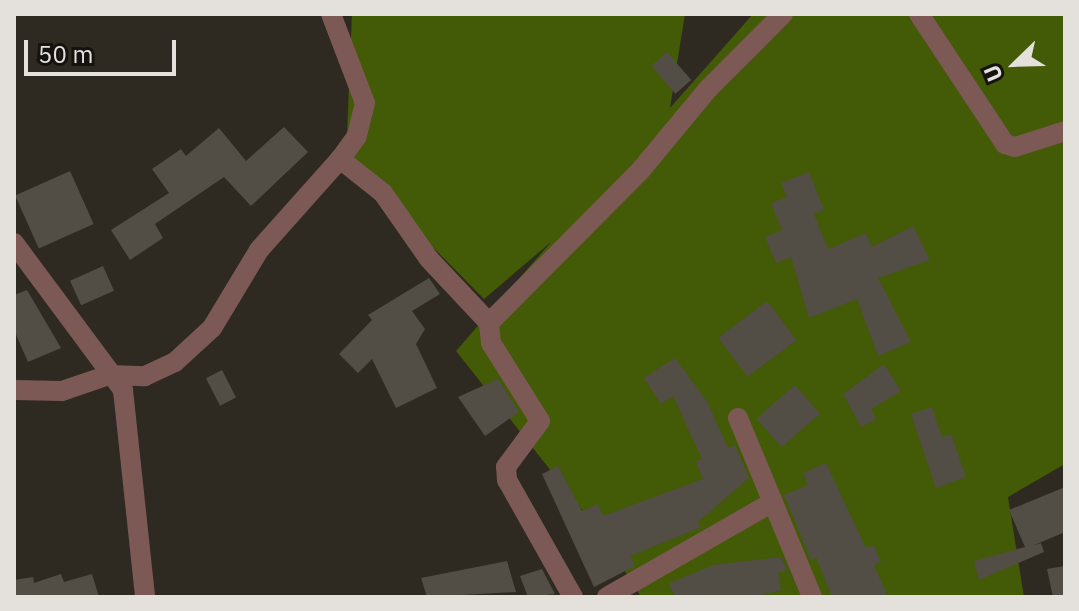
<!DOCTYPE html>
<html>
<head>
<meta charset="utf-8">
<style>
  body { margin:0 }
  #map { position:relative; width:1079px; height:611px; overflow:hidden; background:#2e2a22; font-family:"IBM Plex Sans",sans-serif }
  div>[style] { position:absolute }
  .forest>* { inset:0; background:#435a07 }
  .building>* { inset:0; background:#524e45; transform-origin:0 0 }
  .minor>* { height:20px; margin:-10px; padding:0 10px; transform-origin:10px; border-radius:10px; background:#7c5954 }
  span { translate:-50% -50%; white-space:nowrap; text-align:center; line-height:1.15; -webkit-text-stroke:8px #15130f; paint-order:stroke }
  .frame { position:absolute; inset:0; border:16px solid #e4e1dc; pointer-events:none }
  .north { position:absolute; left:975px; top:24px; width:80px; height:80px; -webkit-text-stroke:6px #15130f; paint-order:stroke; rotate:247deg; font-size:22px; font-weight:700; line-height:32px; text-align:center; color:#e4e1dc }
  .north::after { content:''; display:block; margin:auto; width:28px; height:36px; background:#e4e1dc; clip-path:polygon(50% 0,100% 100%,50% 72%,0 100%) }
  .scale { position:absolute; left:24px; top:40px; width:152px; height:36px; box-sizing:border-box; border:4px solid #e4e1dc; border-top:0; padding-left:10px; font-size:24px; line-height:28px; white-space:nowrap; color:#e4e1dc; -webkit-text-stroke:6px #15130f; paint-order:stroke }
</style>
</head>
<body>
<div id="map">
  <div class="forest">
    <i style="clip-path:polygon(352px 14px,685px 14px,670px 108px,753px 14px,1065px 14px,1065px 464px,1008px 497px,1024px 597px,641px 597px,605px 539px,456px 351px,551px 242px,484px 299px,346px 159px)"></i>
  </div>
  <div class="building">
    <i style="left:667px;top:52px;width:37px;height:21px;rotate:49deg"></i>
    <i style="clip-path:polygon(284px 127px,308px 152px,251px 206px,224px 177px,155px 224px,163px 238px,130px 260px,111px 230px,169px 193px,152px 169px,181px 149px,186px 156px,219px 128px,246px 161px)"></i>
    <i style="left:70px;top:171px;width:58px;height:60px;rotate:66deg"></i>
    <i style="clip-path:polygon(809px 172px,824px 210px,814px 214px,828px 249px,866px 233px,872px 247px,913px 226px,930px 260px,878px 278px,911px 342px,878px 356px,857px 299px,809px 318px,791px 257px,776px 263px,765px 237px,782px 230px,771px 203px,787px 197px,781px 183px)"></i>
    <i style="left:103px;top:266px;width:27px;height:36px;rotate:66deg"></i>
    <i style="clip-path:polygon(429px 278px,440px 294px,412px 311px,425px 329px,416px 344px,437px 388px,396px 408px,372px 359px,358px 373px,339px 354px,372px 320px,368px 315px)"></i>
    <i style="clip-path:polygon(27px 290px,61px 348px,28px 362px,14px 330px,14px 295px)"></i>
    <i style="left:767px;top:301px;width:49px;height:61px;rotate:53deg"></i>
    <i style="clip-path:polygon(675px 358px,708px 403px,728px 448px,735px 445px,749px 478px,698px 522px,701px 527px,630px 556px,635px 566px,594px 587px,542px 474px,558px 466px,582px 511px,598px 504px,603px 516px,703px 479px,696px 461px,702px 459px,673px 396px,661px 404px,644px 378px)"></i>
    <i style="clip-path:polygon(884px 364px,901px 391px,871px 409px,876px 419px,861px 427px,843px 394px)"></i>
    <i style="left:222px;top:370px;width:31px;height:18px;rotate:63deg"></i>
    <i style="clip-path:polygon(498px 379px,519px 412px,485px 436px,458px 397px)"></i>
    <i style="left:795px;top:385px;width:38px;height:51px;rotate:49deg"></i>
    <i style="clip-path:polygon(932px 407px,942px 437px,951px 434px,966px 477px,936px 488px,911px 414px)"></i>
    <i style="clip-path:polygon(826px 463px,866px 548px,874px 545px,881px 562px,874px 565px,888px 597px,832px 597px,816px 557px,811px 560px,784px 495px,808px 485px,803px 473px)"></i>
    <i style="clip-path:polygon(1065px 487px,1065px 532px,1032px 546px,1041px 543px,1044px 552px,979px 580px,974px 561px,1025px 547px,1009px 510px)"></i>
    <i style="clip-path:polygon(781px 557px,787px 570px,778px 573px,781px 590px,755px 597px,675px 597px,669px 583px,714px 565px)"></i>
    <i style="clip-path:polygon(507px 561px,516px 592px,427px 597px,421px 578px)"></i>
    <i style="clip-path:polygon(1065px 566px,1065px 597px,1053px 597px,1047px 569px)"></i>
    <i style="clip-path:polygon(542px 569px,555px 594px,528px 597px,520px 576px)"></i>
    <i style="clip-path:polygon(61px 574px,64px 582px,92px 574px,99px 597px,14px 597px,14px 580px,33px 577px,34px 583px)"></i>
  </div>
  <div class="minor">
    <i style="left:331px;top:14px;width:95px;rotate:69.1deg"></i>
    <i style="left:365px;top:103px;width:34px;rotate:104deg"></i>
    <i style="left:357px;top:136px;width:29px;rotate:126deg"></i>
    <i style="left:919px;top:14px;width:156px;rotate:56.5deg"></i>
    <i style="left:1005px;top:144px;width:10px;rotate:17deg"></i>
    <i style="left:1015px;top:147px;width:52px;rotate:-17.7deg"></i>
    <i style="left:14px;top:243px;width:183px;rotate:53.4deg"></i>
    <i style="left:123px;top:390px;width:208px;rotate:83.9deg"></i>
    <i style="left:14px;top:390px;width:48px;rotate:1.2deg"></i>
    <i style="left:62px;top:391px;width:50px;rotate:-18.8deg"></i>
    <i style="left:109px;top:375px;width:36px;rotate:2deg"></i>
    <i style="left:145px;top:376px;width:33px;rotate:-25deg"></i>
    <i style="left:175px;top:362px;width:50px;rotate:-42.6deg"></i>
    <i style="left:212px;top:328px;width:91px;rotate:-58.9deg"></i>
    <i style="left:259px;top:250px;width:122px;rotate:-48.3deg"></i>
    <i style="left:340px;top:159px;width:55px;rotate:38.3deg"></i>
    <i style="left:383px;top:193px;width:80px;rotate:55.1deg"></i>
    <i style="left:429px;top:259px;width:88px;rotate:46.8deg"></i>
    <i style="left:738px;top:418px;width:194px;rotate:67.5deg"></i>
    <i style="left:573px;top:597px;width:134px;rotate:-119.4deg"></i>
    <i style="left:507px;top:480px;width:13px;rotate:-94deg"></i>
    <i style="left:506px;top:467px;width:57px;rotate:-53.5deg"></i>
    <i style="left:540px;top:421px;width:92px;rotate:-122.1deg"></i>
    <i style="left:491px;top:343px;width:20px;rotate:-96deg"></i>
    <i style="left:489px;top:323px;width:214px;rotate:-45.2deg"></i>
    <i style="left:640px;top:171px;width:107px;rotate:-50.3deg"></i>
    <i style="left:708px;top:89px;width:106px;rotate:-45deg"></i>
    <i style="left:607px;top:597px;width:191px;rotate:-29.8deg"></i>
  </div>
  <div class="frame"></div>
  <div class="north">U</div>
  <div class="scale">50 m</div>
</div>
</body>
</html>
